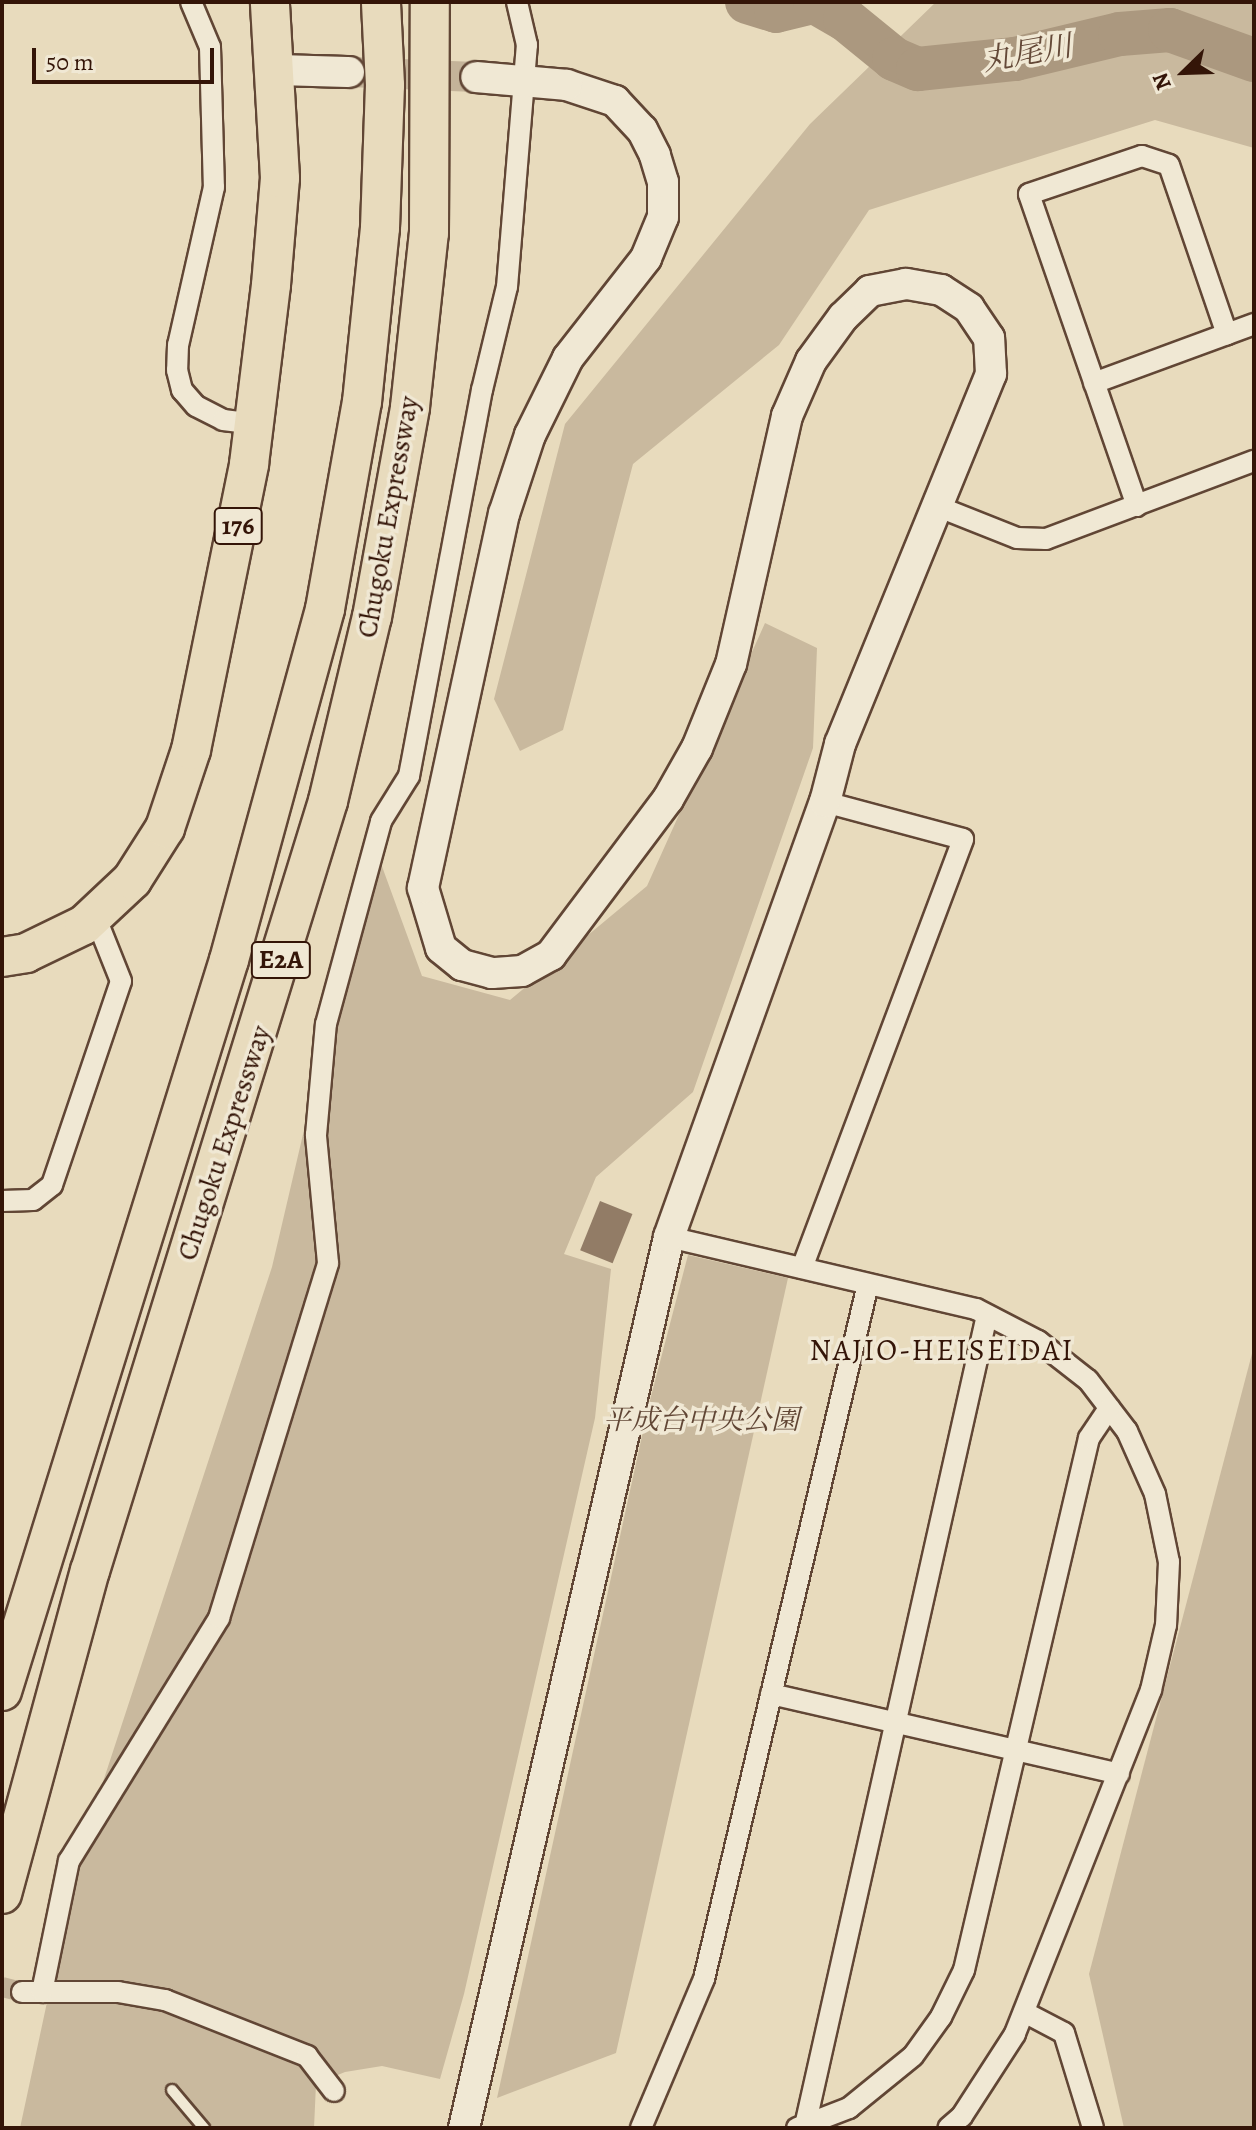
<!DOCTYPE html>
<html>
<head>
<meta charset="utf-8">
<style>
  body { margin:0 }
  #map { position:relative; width:1256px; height:2130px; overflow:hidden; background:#e8dbbd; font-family:Alegreya,"Noto Serif JP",serif }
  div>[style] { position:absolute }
  .green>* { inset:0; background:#c9b99e }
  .river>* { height:44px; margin:-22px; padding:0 22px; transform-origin:22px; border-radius:22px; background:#ab987f }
  .building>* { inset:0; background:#927c66; transform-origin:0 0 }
  .street-tunnel>* { height:20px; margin-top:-10px; transform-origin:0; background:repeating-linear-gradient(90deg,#c4b399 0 20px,transparent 0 30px) }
  .secondary-tunnel>* { height:30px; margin-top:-15px; transform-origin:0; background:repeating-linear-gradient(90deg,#c4b399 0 30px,transparent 0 45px) }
  .roads { filter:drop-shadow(2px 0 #614635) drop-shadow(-2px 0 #614635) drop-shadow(0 2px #614635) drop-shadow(0 -2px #614635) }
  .lane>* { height:10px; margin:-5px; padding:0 5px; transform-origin:5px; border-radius:5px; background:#f0e8d4 }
  .street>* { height:20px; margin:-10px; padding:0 10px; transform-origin:10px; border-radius:10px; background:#f0e8d4 }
  .secondary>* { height:30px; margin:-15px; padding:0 15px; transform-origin:15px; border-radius:15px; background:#f0e8d4 }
  .highway>* { height:38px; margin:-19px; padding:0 19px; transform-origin:19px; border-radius:19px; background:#e8dbbd }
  span { translate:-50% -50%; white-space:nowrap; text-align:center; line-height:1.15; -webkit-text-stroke:7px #f0e8d4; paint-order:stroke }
  .shield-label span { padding:2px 6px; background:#f0e8d4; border:2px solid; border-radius:6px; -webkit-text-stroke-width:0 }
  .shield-label { font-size:26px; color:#341508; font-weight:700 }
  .street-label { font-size:28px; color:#341508 }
  .park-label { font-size:28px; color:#614635; font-style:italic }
  .water-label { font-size:30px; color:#644938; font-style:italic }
  .neighbourhood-label { font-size:30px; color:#341508; letter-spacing:2px }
  .frame { position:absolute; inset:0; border:4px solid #341508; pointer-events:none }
  .north { position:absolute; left:1144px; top:32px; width:80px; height:80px; -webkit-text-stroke:6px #f0e8d4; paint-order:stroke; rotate:247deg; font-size:22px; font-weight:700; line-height:32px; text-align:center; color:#341508 }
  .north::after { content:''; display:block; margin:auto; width:28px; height:36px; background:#341508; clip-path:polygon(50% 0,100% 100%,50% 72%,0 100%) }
  .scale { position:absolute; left:32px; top:48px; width:182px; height:36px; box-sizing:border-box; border:4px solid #341508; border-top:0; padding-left:10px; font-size:24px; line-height:28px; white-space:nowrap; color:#341508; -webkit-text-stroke:6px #f0e8d4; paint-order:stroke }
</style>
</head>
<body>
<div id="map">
  <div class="green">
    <i style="clip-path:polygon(936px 2px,1254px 2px,1254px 148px,1155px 120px,869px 210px,779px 345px,633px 464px,563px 730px,520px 751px,494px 699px,565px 424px,810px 124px)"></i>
    <i style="clip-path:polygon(765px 623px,817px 648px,813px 748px,693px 1092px,596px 1177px,564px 1254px,611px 1269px,595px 1418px,464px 1994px,440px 2079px,382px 2066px,345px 2072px,316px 2084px,314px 2128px,20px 2128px,78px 1858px,272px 1267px,372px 839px,422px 976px,510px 1000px,647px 886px)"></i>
    <i style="clip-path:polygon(688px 1255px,788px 1278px,616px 2053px,497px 2098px,649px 1404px)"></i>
    <i style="clip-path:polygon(1254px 1346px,1254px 2128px,1124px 2128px,1089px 1974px)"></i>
  </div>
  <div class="river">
    <i style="left:747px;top:2px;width:30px;rotate:17deg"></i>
    <i style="left:776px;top:11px;width:38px;rotate:-14deg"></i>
    <i style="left:815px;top:2px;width:34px;rotate:30deg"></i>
    <i style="left:845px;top:19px;width:63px;rotate:39.2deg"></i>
    <i style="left:894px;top:59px;width:26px;rotate:23deg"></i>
    <i style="left:918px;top:69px;width:98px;rotate:-5.9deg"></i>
    <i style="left:1015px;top:59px;width:108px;rotate:-13.4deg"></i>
    <i style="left:1120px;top:34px;width:50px;rotate:-4.6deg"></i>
    <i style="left:1170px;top:30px;width:89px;rotate:19.7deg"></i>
  </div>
  <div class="building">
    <i style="left:600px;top:1201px;width:35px;height:53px;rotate:22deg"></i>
  </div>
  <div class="street-tunnel">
    <i style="left:2px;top:1987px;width:21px;rotate:14deg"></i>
  </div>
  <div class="secondary-tunnel">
    <i style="left:349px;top:72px;width:127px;rotate:2.3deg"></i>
  </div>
  <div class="roads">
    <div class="lane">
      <i style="left:172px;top:2090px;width:50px;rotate:49.9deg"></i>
    </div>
    <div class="street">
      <i style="left:191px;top:2px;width:49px;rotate:67.1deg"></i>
      <i style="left:210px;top:47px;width:140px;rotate:88.4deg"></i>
      <i style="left:214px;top:187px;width:162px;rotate:102.8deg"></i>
      <i style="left:178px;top:345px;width:25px;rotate:92deg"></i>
      <i style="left:177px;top:370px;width:21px;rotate:76deg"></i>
      <i style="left:182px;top:390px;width:21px;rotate:49deg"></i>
      <i style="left:196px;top:406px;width:30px;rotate:27deg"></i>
      <i style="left:223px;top:420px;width:31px;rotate:7deg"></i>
      <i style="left:1094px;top:383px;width:171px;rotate:-20.2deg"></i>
      <i style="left:1137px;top:506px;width:330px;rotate:-109.1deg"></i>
      <i style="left:1029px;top:194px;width:119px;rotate:-18.6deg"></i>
      <i style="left:1142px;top:156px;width:28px;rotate:18deg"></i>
      <i style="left:1169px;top:165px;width:179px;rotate:71.1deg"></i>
      <i style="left:939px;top:507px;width:84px;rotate:21.7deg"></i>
      <i style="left:1017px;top:538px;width:29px;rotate:2deg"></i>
      <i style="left:1046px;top:539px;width:222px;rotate:-20.6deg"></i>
      <i style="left:2px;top:1201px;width:31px;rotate:-2deg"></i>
      <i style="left:33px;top:1200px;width:24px;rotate:-38deg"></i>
      <i style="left:52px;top:1185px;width:215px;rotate:-71.3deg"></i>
      <i style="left:121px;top:981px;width:70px;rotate:-111.8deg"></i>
      <i style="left:669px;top:1237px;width:315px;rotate:13.2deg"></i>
      <i style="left:976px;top:1309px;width:70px;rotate:27.3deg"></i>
      <i style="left:1038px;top:1341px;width:63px;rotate:38deg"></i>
      <i style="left:1088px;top:1380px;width:64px;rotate:52.6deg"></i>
      <i style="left:1127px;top:1431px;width:69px;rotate:66deg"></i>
      <i style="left:1155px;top:1494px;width:69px;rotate:78.4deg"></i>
      <i style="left:1169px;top:1562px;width:63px;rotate:92.7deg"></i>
      <i style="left:1166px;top:1625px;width:67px;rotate:103deg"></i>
      <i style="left:1151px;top:1690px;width:370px;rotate:111.6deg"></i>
      <i style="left:1015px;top:2034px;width:98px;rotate:122.9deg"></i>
      <i style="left:962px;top:2116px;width:18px;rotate:139deg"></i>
      <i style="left:802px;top:1268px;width:458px;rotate:-69.4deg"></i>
      <i style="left:963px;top:839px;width:143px;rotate:-165deg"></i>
      <i style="left:771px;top:1694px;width:357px;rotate:12.9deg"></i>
      <i style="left:22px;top:1992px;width:96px"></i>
      <i style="left:118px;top:1992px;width:48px;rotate:9.7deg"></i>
      <i style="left:165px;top:2000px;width:153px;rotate:21.5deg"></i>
      <i style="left:307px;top:2056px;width:44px;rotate:52.4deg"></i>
      <i style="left:42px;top:1992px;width:134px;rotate:-78.4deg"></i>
      <i style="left:69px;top:1861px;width:286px;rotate:-58.3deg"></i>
      <i style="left:219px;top:1618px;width:371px;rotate:-72.9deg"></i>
      <i style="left:328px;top:1263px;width:129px;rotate:-95.4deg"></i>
      <i style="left:316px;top:1135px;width:111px;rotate:-84.9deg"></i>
      <i style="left:326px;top:1024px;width:210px;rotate:-74.8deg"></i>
      <i style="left:381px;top:821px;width:53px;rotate:-58.1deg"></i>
      <i style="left:409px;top:776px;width:393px;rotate:-79.3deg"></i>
      <i style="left:482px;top:390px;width:106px;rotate:-76.4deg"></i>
      <i style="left:507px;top:287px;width:243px;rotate:-85.3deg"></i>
      <i style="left:527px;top:45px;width:44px;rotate:-103.1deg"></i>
      <i style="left:1024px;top:2012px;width:45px;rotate:27.7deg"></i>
      <i style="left:1064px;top:2033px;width:99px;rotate:73deg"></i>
      <i style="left:805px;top:2126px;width:831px;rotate:-77.35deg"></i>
      <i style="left:641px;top:2128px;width:162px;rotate:-67.1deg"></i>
      <i style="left:704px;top:1979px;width:714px;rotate:-76.72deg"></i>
      <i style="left:797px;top:2128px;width:56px;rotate:-21deg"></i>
      <i style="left:849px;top:2108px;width:82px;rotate:-39.1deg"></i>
      <i style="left:913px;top:2056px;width:48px;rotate:-54.3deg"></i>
      <i style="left:941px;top:2017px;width:52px;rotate:-63.9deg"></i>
      <i style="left:964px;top:1970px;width:546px;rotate:-76.78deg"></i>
      <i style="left:1089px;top:1438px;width:36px;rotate:-56deg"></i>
    </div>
    <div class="secondary">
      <i style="left:277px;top:70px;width:72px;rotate:1.6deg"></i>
      <i style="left:464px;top:2128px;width:914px;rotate:-77.04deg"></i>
      <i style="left:669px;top:1237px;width:462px;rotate:-70.3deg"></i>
      <i style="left:825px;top:802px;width:60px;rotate:-75.5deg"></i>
      <i style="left:840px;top:744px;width:400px;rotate:-67.8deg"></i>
      <i style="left:991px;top:374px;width:36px;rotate:-93deg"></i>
      <i style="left:989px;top:338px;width:36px;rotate:-124deg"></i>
      <i style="left:969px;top:308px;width:33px;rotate:-147deg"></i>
      <i style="left:941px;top:290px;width:36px;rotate:-170deg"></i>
      <i style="left:906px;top:284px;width:37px;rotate:169deg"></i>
      <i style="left:870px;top:291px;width:37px;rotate:136deg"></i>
      <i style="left:843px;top:317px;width:54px;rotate:126deg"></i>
      <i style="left:811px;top:361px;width:60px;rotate:113.6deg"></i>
      <i style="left:787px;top:416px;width:254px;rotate:102.7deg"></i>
      <i style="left:731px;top:664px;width:91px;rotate:112deg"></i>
      <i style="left:697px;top:748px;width:59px;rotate:119.6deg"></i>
      <i style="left:668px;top:799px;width:195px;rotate:126.9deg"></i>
      <i style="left:551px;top:955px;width:33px;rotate:151deg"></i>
      <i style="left:522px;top:971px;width:30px;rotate:176deg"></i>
      <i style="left:492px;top:973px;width:31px;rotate:-165deg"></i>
      <i style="left:462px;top:965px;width:27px;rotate:-141deg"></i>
      <i style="left:441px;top:948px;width:63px;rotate:-106.7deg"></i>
      <i style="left:423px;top:888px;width:383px;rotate:-77.8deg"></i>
      <i style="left:504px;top:514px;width:83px;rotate:-71.8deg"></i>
      <i style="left:530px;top:435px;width:86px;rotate:-63.7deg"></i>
      <i style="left:568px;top:358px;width:127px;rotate:-52deg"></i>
      <i style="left:646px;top:258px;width:44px;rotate:-67.5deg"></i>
      <i style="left:663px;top:217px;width:35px;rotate:-90deg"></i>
      <i style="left:663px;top:182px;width:28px;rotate:-107deg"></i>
      <i style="left:655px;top:155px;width:28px;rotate:-117deg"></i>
      <i style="left:642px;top:130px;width:40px;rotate:-133deg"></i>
      <i style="left:615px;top:101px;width:51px;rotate:-161.6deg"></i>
      <i style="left:567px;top:85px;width:91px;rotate:-175deg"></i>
    </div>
    <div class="highway">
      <i style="left:2px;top:957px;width:24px;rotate:-9deg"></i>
      <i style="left:26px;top:953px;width:64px;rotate:-25.8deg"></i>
      <i style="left:84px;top:925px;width:66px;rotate:-43.2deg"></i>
      <i style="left:132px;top:880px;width:62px;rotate:-57.6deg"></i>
      <i style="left:165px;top:828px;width:82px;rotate:-71.6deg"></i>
      <i style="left:191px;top:750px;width:292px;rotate:-78.5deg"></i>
      <i style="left:249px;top:464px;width:180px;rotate:-83deg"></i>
      <i style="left:271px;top:285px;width:107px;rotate:-85.2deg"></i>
      <i style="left:280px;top:178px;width:176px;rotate:-93.3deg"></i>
      <i style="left:2px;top:1691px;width:765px;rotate:-72.75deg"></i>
      <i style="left:229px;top:960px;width:364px;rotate:-74.7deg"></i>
      <i style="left:325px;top:609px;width:210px;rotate:-79.9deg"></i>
      <i style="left:362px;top:402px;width:175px;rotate:-84.1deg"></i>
      <i style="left:380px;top:228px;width:143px;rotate:-88deg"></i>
      <i style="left:385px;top:85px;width:83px;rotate:-92.8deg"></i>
      <i style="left:2px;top:1894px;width:335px;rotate:-74.8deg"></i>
      <i style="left:90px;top:1571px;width:806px;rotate:-72.82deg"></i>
      <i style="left:328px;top:801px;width:189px;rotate:-76.6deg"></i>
      <i style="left:372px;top:617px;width:213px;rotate:-79.7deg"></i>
      <i style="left:410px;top:407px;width:175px;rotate:-83.8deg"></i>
      <i style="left:429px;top:233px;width:231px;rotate:-89.8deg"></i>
    </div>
  </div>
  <div class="shield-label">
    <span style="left:238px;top:526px">176</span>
    <span style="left:281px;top:960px">E2A</span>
  </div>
  <div class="street-label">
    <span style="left:388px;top:517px;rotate:-80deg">Chugoku Expressway</span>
    <span style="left:224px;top:1143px;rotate:-72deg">Chugoku Expressway</span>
  </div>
  <div class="park-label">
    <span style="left:701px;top:1420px">平成台中央公園</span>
  </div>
  <div class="water-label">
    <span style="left:1027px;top:53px;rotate:-10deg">丸尾川</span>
  </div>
  <div class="neighbourhood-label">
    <span style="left:942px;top:1350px">NAJIO-HEISEIDAI</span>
  </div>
  <div class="frame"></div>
  <div class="north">N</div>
  <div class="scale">50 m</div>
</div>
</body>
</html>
